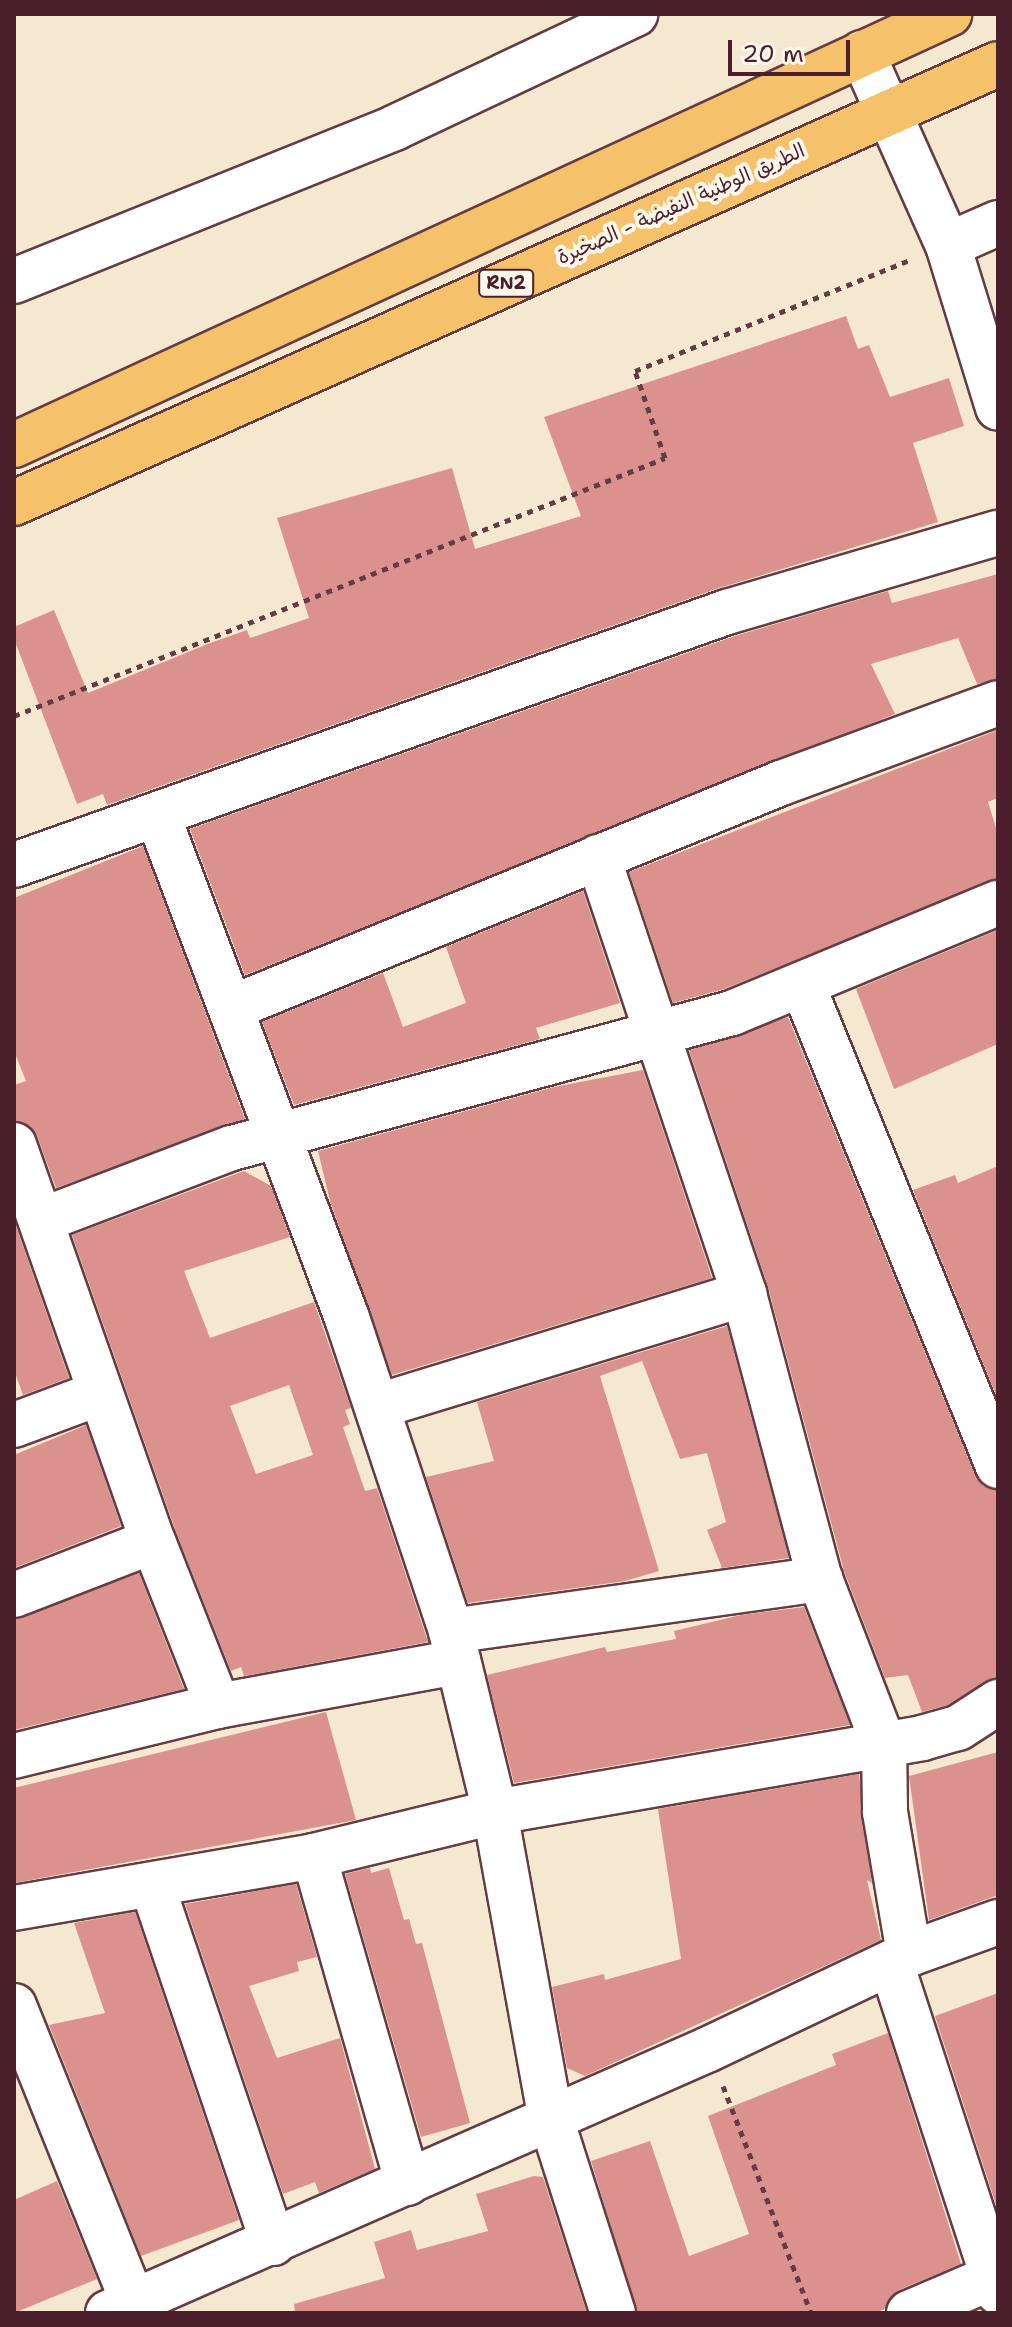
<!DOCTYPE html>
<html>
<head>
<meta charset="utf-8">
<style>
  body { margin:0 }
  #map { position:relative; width:1012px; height:2327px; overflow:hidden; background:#f5e8d1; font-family:"Shantell Sans","Playpen Sans Arabic",sans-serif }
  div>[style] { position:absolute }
  .building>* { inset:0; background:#db928e }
  .path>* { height:5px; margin-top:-2.5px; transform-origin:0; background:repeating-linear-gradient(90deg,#643d44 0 6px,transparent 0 12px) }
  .roads { filter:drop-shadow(2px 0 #643d44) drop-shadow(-2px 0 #643d44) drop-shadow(0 2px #643d44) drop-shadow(0 -2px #643d44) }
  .minor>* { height:44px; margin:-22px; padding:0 22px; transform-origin:22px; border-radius:22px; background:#fff }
  .highway>* { height:44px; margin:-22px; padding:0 22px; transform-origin:22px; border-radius:22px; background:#f5c16b }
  span { translate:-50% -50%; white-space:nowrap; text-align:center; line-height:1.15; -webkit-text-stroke:8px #fbf7ec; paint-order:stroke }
  .shield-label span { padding:2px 6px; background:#fbf7ec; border:2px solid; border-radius:6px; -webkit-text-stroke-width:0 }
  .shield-label { font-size:18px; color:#4a1f2b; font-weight:700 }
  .street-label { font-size:20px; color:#4a1f2b }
  .frame { position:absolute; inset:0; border:16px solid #4a1f2b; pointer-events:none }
  .scale { position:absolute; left:728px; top:40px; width:122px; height:36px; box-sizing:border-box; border:4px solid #4a1f2b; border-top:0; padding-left:10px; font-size:24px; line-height:28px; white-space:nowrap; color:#4a1f2b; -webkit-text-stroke:6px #fbf7ec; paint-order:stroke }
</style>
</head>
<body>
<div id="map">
  <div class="building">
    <i style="clip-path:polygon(846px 316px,858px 349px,869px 345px,890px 397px,949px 378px,964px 426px,913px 443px,938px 522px,719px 588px,107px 805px,103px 794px,77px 804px,14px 639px,14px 627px,54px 610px,88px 693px,210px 643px,247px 630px,250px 638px,309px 618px,277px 518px,452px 468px,475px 549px,581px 516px,544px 417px)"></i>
    <i style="clip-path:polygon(998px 574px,998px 679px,977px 684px,958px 638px,871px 664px,895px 714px,245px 975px,190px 829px,735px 636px,888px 591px,892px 603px)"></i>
    <i style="clip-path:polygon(998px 730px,998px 798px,988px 802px,998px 834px,998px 879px,724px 989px,673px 1003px,629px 872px)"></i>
    <i style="clip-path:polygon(143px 846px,245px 1119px,56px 1188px,37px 1136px,30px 1126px,14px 1121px,14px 1085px,26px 1081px,14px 1051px,14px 898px)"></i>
    <i style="clip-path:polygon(583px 891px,620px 1003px,536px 1028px,540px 1039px,294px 1105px,262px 1022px,383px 973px,403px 1027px,466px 1003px,446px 947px)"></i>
    <i style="clip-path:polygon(998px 930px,998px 1044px,894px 1089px,856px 989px)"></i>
    <i style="clip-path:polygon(788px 1017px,975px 1475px,983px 1486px,998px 1490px,998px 1677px,948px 1705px,922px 1712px,908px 1675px,885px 1678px,844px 1571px,768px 1287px,689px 1050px)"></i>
    <i style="clip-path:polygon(643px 1070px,712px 1278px,392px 1375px,330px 1201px,318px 1151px,554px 1087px)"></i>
    <i style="clip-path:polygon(998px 1166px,998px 1400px,913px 1190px,955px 1175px,958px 1183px)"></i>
    <i style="clip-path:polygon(evenodd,244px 1171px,271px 1186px,290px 1237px,184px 1271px,210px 1338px,314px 1302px,351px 1408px,345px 1410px,350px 1424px,343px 1427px,365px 1491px,377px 1488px,428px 1642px,244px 1676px,241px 1667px,231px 1671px,176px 1532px,72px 1235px,244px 1171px,289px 1385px,313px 1455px,256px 1474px,230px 1406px,289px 1385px)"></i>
    <i style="clip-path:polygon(14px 1220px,69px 1378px,23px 1395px,14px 1370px)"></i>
    <i style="clip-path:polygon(727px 1326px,789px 1558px,722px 1568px,707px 1530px,726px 1522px,707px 1453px,680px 1459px,642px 1361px,600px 1376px,659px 1571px,625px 1581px,468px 1603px,426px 1477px,494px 1461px,477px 1402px)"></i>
    <i style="clip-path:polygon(86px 1425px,121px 1526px,14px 1568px,14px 1455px)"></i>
    <i style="clip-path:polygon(139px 1573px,184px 1689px,14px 1730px,14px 1619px)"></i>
    <i style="clip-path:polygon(804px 1607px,850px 1725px,514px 1783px,487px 1675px,605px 1647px,607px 1652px,676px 1639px,674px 1631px,741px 1615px)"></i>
    <i style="clip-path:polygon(326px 1712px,356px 1820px,14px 1883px,14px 1788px)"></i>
    <i style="clip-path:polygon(998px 1752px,998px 1895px,929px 1920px,909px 1776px)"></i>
    <i style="clip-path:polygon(859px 1774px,872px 1883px,867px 1880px,881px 1940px,585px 2076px,567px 2068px,552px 1987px,604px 1974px,605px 1980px,681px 1959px,658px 1809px)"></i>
    <i style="clip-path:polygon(370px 1868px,371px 1873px,389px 1868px,404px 1920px,409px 1919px,416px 1944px,422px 1943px,470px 2123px,421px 2137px,345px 1874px)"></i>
    <i style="clip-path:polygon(296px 1884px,317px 1957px,297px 1962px,299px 1971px,249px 1986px,277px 2058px,340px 2038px,375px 2169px,319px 2193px,315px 2182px,283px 2194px,185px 1904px)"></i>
    <i style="clip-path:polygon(135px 1912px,239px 2220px,141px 2256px,49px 2025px,105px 2013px,74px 1923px)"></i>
    <i style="clip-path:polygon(998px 1993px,998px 2211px,935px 2016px)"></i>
    <i style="clip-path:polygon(888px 2033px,961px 2264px,899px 2290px,885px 2309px,874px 2313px,637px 2313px,591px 2161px,650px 2141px,689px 2256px,749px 2234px,708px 2116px,836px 2065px,832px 2054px)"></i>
    <i style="clip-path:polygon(534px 2176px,543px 2177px,587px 2313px,295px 2313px,294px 2304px,385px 2278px,374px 2242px,411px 2230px,417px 2250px,488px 2231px,476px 2194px)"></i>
    <i style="clip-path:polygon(57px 2181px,97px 2279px,14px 2313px,14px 2200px)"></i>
  </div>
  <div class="path">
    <i style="left:14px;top:716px;width:700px;rotate:-21.62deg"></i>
    <i style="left:665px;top:458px;width:92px;rotate:-109deg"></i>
    <i style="left:635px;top:371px;width:297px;rotate:-22deg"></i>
    <i style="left:723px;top:2086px;width:243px;rotate:68.8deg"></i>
  </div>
  <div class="roads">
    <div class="minor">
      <i style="left:862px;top:53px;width:210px;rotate:65.9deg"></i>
      <i style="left:948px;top:245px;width:170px;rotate:72.9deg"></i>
      <i style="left:948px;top:245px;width:55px;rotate:-23.7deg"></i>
      <i style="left:14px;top:281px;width:410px;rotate:-21.9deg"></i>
      <i style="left:394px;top:128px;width:267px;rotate:-25.3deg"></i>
      <i style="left:158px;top:816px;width:536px;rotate:69.37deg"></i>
      <i style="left:347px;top:1318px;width:330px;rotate:71.6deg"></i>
      <i style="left:451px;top:1631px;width:186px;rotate:76.3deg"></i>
      <i style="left:495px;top:1812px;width:312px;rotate:79.7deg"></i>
      <i style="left:551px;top:2119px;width:204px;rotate:72.3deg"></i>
      <i style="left:598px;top:857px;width:461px;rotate:71.5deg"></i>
      <i style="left:744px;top:1294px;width:295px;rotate:75.1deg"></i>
      <i style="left:820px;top:1579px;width:178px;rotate:68.9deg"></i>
      <i style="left:884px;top:1745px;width:67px;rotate:89.1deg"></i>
      <i style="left:885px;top:1812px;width:144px;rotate:80.4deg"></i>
      <i style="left:14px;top:865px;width:757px;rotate:-19.54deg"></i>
      <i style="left:727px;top:612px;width:282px;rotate:-16.3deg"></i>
      <i style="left:803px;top:986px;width:518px;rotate:67.89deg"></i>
      <i style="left:231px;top:1008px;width:594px;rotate:-22.25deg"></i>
      <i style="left:781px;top:783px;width:231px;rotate:-20.2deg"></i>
      <i style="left:14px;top:1145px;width:420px;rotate:70.7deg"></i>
      <i style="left:153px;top:1541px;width:177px;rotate:68.5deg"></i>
      <i style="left:42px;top:1220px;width:203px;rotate:-20.8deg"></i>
      <i style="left:232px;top:1148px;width:518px;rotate:-15.11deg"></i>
      <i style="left:732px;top:1013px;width:288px;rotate:-22.5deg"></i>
      <i style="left:378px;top:1406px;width:383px;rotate:-17deg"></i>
      <i style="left:14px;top:1425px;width:92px;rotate:-20.4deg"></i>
      <i style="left:14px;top:1595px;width:149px;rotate:-21.2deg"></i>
      <i style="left:451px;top:1631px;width:373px;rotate:-8deg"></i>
      <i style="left:14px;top:1756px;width:210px;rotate:-13.8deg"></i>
      <i style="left:218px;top:1706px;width:244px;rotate:-10.4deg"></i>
      <i style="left:314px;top:1856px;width:340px;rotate:74deg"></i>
      <i style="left:152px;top:1885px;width:378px;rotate:71.3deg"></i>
      <i style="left:14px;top:1908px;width:304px;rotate:-9.8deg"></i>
      <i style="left:314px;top:1856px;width:186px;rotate:-13.7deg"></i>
      <i style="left:495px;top:1812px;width:433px;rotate:-9.8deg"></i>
      <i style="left:922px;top:1738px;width:37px;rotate:-16deg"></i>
      <i style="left:958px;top:1728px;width:48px;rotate:-33deg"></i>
      <i style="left:891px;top:1963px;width:346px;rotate:72deg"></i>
      <i style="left:14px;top:2006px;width:319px;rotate:68.1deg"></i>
      <i style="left:108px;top:2313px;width:656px;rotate:-23.71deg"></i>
      <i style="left:709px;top:2049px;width:221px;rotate:-25.4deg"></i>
      <i style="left:909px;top:1954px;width:95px;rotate:-19.8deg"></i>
      <i style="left:909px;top:2313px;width:91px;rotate:-23.2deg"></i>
    </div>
    <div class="highway">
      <i style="left:14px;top:445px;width:1030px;rotate:-24.75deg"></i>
      <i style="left:14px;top:503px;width:1077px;rotate:-24.04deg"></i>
    </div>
  </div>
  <div class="shield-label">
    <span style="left:506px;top:283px">RN2</span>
  </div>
  <div class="street-label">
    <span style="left:681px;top:204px;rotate:-24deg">الطريق الوطنية النفيضة - الصخيرة</span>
  </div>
  <div class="frame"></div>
  <div class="scale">20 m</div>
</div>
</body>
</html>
